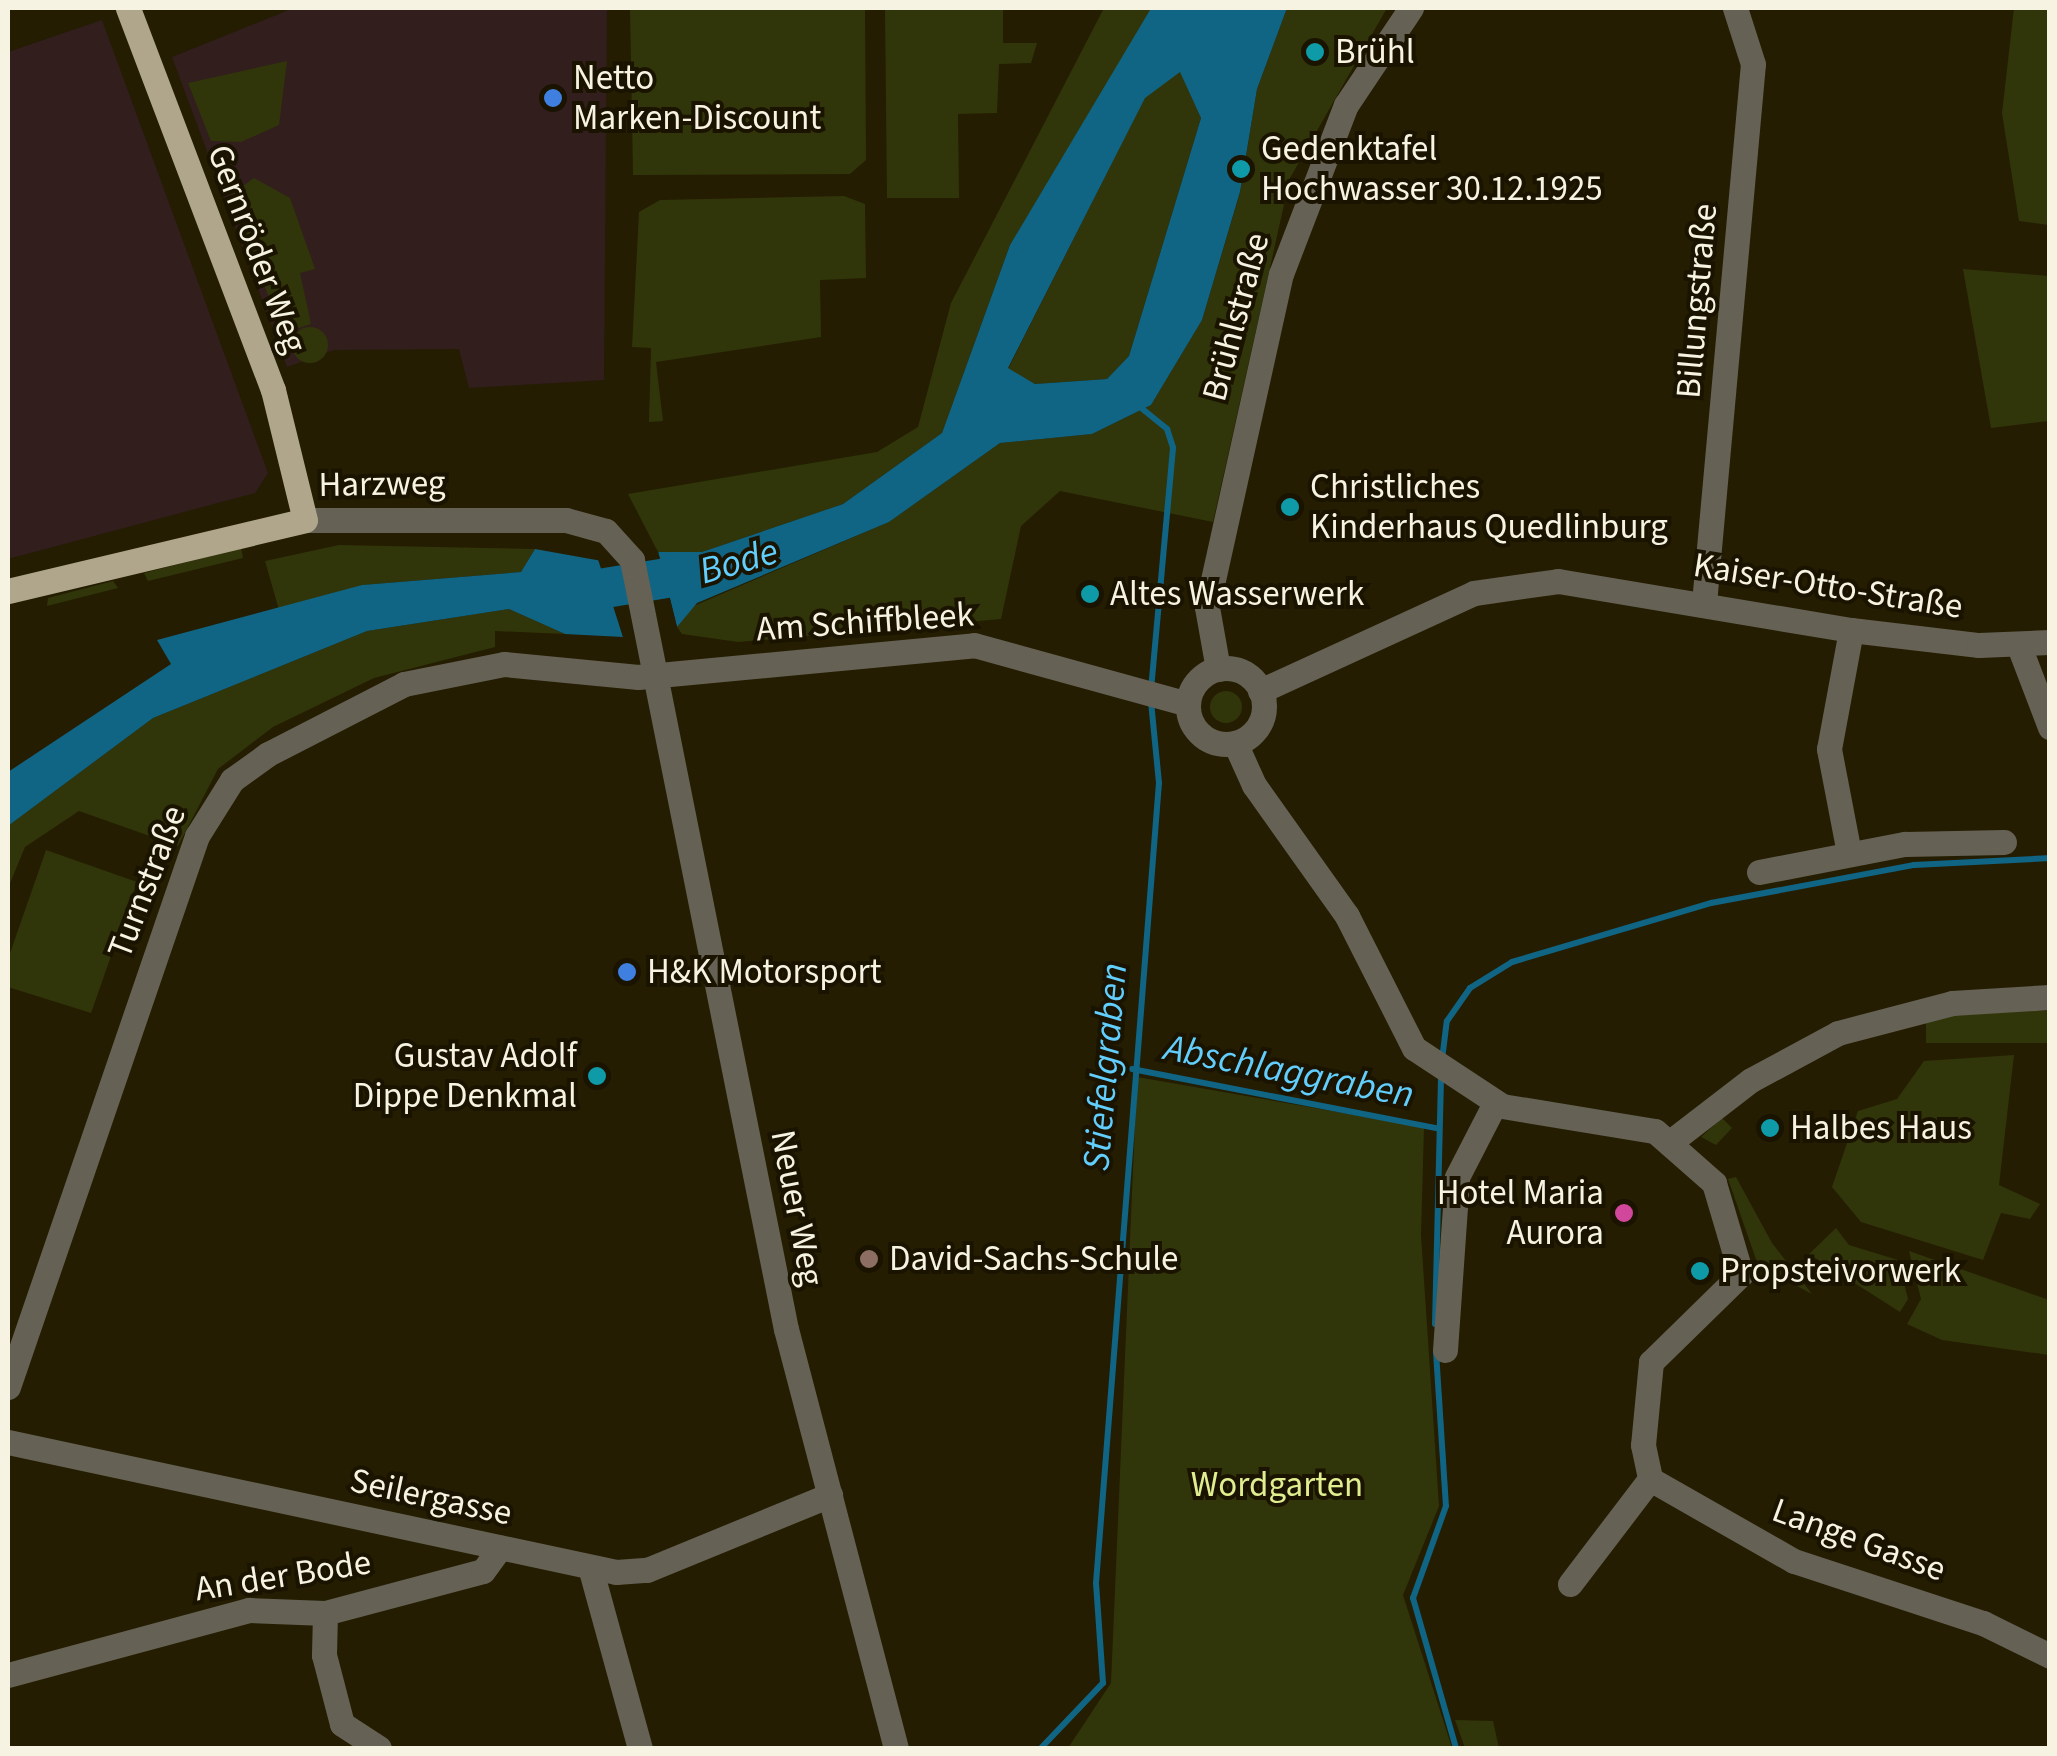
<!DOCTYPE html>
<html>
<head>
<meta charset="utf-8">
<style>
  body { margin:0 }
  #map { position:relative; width:2057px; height:1756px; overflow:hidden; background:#241d01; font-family:"Source Sans 3",sans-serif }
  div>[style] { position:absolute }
  .commercial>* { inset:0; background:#311e1d }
  .green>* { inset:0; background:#31360a; transform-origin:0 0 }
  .round { border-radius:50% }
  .water>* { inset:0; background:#106484 }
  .pier>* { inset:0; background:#241d01 }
  .stream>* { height:6px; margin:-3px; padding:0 3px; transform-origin:3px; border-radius:3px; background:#106484 }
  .river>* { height:40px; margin:-20px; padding:0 20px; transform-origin:20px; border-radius:20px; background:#106484 }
  .minor>* { height:25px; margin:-12.5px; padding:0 12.5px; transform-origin:12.5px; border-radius:12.5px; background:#656154 }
  .minor>.ring { margin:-12.5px; padding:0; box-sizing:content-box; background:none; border:25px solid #656154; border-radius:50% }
  .major>* { height:25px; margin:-12.5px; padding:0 12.5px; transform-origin:12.5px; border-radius:12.5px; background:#afa68b }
  .dots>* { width:28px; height:28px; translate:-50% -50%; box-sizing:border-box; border:5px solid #1a1300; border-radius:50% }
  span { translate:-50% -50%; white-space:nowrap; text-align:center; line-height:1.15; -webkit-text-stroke:8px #1a1300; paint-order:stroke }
  .poi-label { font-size:35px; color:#f7f3e2 }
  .left { translate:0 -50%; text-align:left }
  .right { translate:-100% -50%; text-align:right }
  .street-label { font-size:35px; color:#f7f3e2 }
  .park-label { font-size:35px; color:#e0ee90 }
  .water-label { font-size:38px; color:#62cefd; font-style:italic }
  .frame { position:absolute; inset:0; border:10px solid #f7f3e2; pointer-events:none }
</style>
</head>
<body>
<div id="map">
  <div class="commercial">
    <i style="clip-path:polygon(294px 8px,607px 8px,604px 380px,469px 388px,459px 349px,334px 350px,287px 367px,172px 57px)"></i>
    <i style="clip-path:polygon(102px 20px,268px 473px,255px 493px,8px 559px,8px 52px)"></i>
  </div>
  <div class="green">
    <i style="clip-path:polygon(630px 8px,865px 8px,866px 160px,850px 174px,633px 175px)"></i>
    <i style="clip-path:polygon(885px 8px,1003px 8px,1003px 43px,1037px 43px,1031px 63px,999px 64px,997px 113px,958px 114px,959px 198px,887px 198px)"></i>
    <i style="clip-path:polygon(1104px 8px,1153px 8px,1010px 245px,942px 433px,843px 504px,702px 552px,658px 552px,628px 494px,877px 452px,918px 427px,951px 303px)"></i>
    <i style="clip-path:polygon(1287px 8px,1387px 8px,1290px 178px,1213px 522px,1060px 491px,1021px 526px,1001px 619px,738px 642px,682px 634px,677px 627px,689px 608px,889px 522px,1000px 443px,1092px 434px,1151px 405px,1202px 320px,1240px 193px,1257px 89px)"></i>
    <i style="clip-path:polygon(2014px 8px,2049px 8px,2049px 225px,2019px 221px,2002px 113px)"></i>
    <i style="clip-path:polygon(287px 61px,279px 125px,241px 142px,211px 141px,188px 83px)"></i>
    <i style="clip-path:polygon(1180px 71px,1201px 118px,1129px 356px,1107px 379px,1035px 384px,1008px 369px,1145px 97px)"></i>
    <i style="clip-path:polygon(254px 178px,290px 198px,315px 269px,300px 273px,311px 324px,282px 333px,231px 195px)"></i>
    <i style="clip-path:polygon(844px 196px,865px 204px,866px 278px,820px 280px,821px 337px,656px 362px,663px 421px,649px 422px,651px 348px,632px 347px,639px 212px,660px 200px)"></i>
    <i style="clip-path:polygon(1963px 269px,2049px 276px,2049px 421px,1991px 428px)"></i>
    <i class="round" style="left:292px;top:327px;width:36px;height:36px"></i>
    <i style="clip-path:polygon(339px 545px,535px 549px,521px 572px,362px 585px,279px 610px,265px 561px)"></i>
    <i style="clip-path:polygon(241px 548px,243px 558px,148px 581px,144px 573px)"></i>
    <i style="clip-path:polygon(113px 581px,118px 588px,47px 606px,48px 598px)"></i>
    <i style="clip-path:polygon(509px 609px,565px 634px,495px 631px,495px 647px,374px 678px,273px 727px,218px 769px,178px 846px,79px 811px,25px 847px,8px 888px,8px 826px,153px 718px,367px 631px)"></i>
    <i class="round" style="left:1210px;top:691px;width:32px;height:32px"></i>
    <i style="clip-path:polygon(46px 850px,137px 882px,91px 1013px,8px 987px,8px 959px)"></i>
    <i style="left:2049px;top:1011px;width:32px;height:123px;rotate:90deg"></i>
    <i style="clip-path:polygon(2014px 1055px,1999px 1185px,2040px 1204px,2030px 1219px,2001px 1213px,1983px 1260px,1861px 1222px,1832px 1187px,1858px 1111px,1897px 1099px,1924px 1061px)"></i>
    <i style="clip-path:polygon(1137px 1077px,1424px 1127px,1421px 1235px,1439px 1506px,1403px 1595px,1452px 1748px,1068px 1748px,1111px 1683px)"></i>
    <i style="clip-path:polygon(1722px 1118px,1732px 1128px,1716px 1145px,1701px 1137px)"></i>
    <i style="clip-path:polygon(1736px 1177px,1772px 1243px,1812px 1294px,1758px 1265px,1728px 1179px)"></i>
    <i style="clip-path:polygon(1836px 1228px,1849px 1245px,1898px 1260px,1908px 1299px,1900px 1312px,1809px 1254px)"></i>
    <i style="clip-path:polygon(1909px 1251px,2049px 1300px,2049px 1355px,1942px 1340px,1907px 1324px,1921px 1299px)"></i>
    <i style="clip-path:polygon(1455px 1720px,1493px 1721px,1499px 1748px,1465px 1748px)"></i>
  </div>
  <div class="water">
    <i style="clip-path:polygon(evenodd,1287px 8px,1257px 89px,1240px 192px,1202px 320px,1151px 405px,1092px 434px,1000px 443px,889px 522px,697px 603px,677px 627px,658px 552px,702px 552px,843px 504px,942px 433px,1010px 245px,1150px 10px,1287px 8px,1180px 72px,1201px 118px,1129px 356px,1107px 379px,1035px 384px,1008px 368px,1145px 98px,1180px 72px)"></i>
    <i style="clip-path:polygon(535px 549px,602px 561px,623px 637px,565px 634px,509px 609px,367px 631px,153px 718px,8px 826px,8px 772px,171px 664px,157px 640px,362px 585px,521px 572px)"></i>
  </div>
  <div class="pier">
    <i style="clip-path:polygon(657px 547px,666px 582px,677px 627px,672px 628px)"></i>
    <i style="clip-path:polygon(595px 550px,614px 572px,628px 637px,623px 637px)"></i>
  </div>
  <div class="stream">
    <i style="left:1140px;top:407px;width:35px;rotate:39deg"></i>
    <i style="left:1167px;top:429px;width:20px;rotate:72deg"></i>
    <i style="left:1173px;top:448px;width:242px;rotate:95.2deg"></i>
    <i style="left:1442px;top:1060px;width:39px;rotate:-83deg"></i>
    <i style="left:1447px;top:1021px;width:40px;rotate:-55.1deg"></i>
    <i style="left:1470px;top:988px;width:49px;rotate:-31.8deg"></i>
    <i style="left:1512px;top:962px;width:208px;rotate:-16.5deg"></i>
    <i style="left:1711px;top:903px;width:207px;rotate:-10.6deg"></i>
    <i style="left:1914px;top:865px;width:136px;rotate:-2.9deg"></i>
    <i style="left:1132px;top:1069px;width:310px;rotate:11deg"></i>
    <i style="left:1435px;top:1324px;width:252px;rotate:-88.6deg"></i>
    <i style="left:1436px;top:1352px;width:154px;rotate:86.3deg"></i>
    <i style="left:1446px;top:1506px;width:98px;rotate:109.7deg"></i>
    <i style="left:1413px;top:1598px;width:156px;rotate:74deg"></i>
    <i style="left:1041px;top:1748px;width:90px;rotate:-46.4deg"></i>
    <i style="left:1103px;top:1683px;width:100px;rotate:-94deg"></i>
    <i style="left:1096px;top:1583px;width:802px;rotate:-85.5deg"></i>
    <i style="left:1159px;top:783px;width:81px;rotate:-95.6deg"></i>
  </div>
  <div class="river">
    <i style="left:562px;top:595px;width:156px;rotate:-9.2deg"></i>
  </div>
  <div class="minor">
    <i style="left:305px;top:520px;width:261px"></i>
    <i style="left:566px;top:520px;width:41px;rotate:15.4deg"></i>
    <i style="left:606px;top:531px;width:39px;rotate:48deg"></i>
    <i style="left:632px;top:560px;width:784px;rotate:78.68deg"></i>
    <i style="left:786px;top:1329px;width:433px;rotate:75.3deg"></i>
    <i style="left:1704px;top:603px;width:541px;rotate:-84.81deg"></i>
    <i style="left:1753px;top:64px;width:59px;rotate:-107.8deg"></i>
    <i style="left:2019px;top:646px;width:87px;rotate:69.1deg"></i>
    <i class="ring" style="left:1188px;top:668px;width:51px;height:51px"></i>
    <i style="left:1218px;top:669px;width:63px;rotate:-100.1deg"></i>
    <i style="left:1207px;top:607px;width:341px;rotate:-77.5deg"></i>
    <i style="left:1281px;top:274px;width:181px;rotate:-69deg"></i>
    <i style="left:1346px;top:105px;width:117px;rotate:-56.2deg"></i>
    <i style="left:1260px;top:691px;width:235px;rotate:-24.6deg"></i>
    <i style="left:1474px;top:593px;width:85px;rotate:-8.1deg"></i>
    <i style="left:1558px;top:581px;width:297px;rotate:9.5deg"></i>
    <i style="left:1851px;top:630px;width:129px;rotate:6.7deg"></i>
    <i style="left:1979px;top:645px;width:71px;rotate:-2.4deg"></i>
    <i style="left:1235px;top:743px;width:46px;rotate:65.7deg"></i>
    <i style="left:1254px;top:785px;width:161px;rotate:54.6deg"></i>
    <i style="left:1347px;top:916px;width:148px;rotate:63.1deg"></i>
    <i style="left:1414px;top:1048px;width:105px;rotate:33.4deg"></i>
    <i style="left:1502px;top:1106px;width:155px;rotate:9.3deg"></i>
    <i style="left:1655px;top:1131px;width:79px;rotate:41.4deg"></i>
    <i style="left:1714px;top:1183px;width:95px;rotate:73.5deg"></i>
    <i style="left:1741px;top:1274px;width:126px;rotate:135.6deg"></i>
    <i style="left:1651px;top:1362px;width:83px;rotate:95.5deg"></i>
    <i style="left:1643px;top:1445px;width:35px;rotate:78deg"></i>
    <i style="left:1650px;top:1479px;width:166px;rotate:29.7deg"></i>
    <i style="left:1794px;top:1561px;width:199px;rotate:18.2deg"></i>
    <i style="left:1983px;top:1623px;width:75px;rotate:26.2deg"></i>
    <i style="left:1849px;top:853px;width:106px;rotate:-100.9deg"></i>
    <i style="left:1829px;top:749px;width:121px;rotate:-79.5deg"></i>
    <i style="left:1759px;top:872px;width:149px;rotate:-10.9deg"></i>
    <i style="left:1905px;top:844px;width:99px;rotate:-1.2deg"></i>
    <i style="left:1673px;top:1140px;width:98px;rotate:-37.6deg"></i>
    <i style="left:1751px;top:1080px;width:99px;rotate:-28.4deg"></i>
    <i style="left:1838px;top:1033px;width:118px;rotate:-14.7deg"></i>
    <i style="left:1952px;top:1003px;width:98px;rotate:-3.5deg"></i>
    <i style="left:1445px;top:1350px;width:173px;rotate:-86deg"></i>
    <i style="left:1457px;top:1177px;width:83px;rotate:-62.8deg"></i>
    <i style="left:8px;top:1387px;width:583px;rotate:-71.07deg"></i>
    <i style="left:197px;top:836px;width:66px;rotate:-58deg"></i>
    <i style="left:232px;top:780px;width:44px;rotate:-35.8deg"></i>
    <i style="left:268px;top:754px;width:153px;rotate:-27.2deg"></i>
    <i style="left:404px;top:684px;width:102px;rotate:-11.3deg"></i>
    <i style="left:504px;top:664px;width:135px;rotate:5.5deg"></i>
    <i style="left:638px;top:677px;width:338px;rotate:-5.4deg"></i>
    <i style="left:974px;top:645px;width:222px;rotate:15.4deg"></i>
    <i style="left:8px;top:1442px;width:622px;rotate:12.07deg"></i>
    <i style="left:616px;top:1572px;width:31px;rotate:-4deg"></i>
    <i style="left:647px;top:1570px;width:198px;rotate:-22.3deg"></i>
    <i style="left:590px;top:1567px;width:188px;rotate:74.6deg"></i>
    <i style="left:1570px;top:1584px;width:132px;rotate:-52.7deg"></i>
    <i style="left:325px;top:1613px;width:42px;rotate:91.4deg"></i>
    <i style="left:324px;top:1655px;width:71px;rotate:75.4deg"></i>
    <i style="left:342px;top:1724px;width:44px;rotate:33deg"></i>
    <i style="left:8px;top:1675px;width:250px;rotate:-15.1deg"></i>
    <i style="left:249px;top:1610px;width:76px;rotate:2.3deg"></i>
    <i style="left:325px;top:1613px;width:163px;rotate:-14.9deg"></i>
    <i style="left:483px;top:1571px;width:29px;rotate:-54deg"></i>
  </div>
  <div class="major">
    <i style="left:8px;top:591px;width:305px;rotate:-13.4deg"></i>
    <i style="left:305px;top:520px;width:134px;rotate:-103.8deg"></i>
    <i style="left:273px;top:390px;width:409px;rotate:-110.8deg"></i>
  </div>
  <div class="dots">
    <i style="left:1315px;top:52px;background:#0f9aa8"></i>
    <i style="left:553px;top:98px;background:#3f7fe0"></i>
    <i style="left:1241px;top:169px;background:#0f9aa8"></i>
    <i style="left:1290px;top:507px;background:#0f9aa8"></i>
    <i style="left:1090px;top:594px;background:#0f9aa8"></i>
    <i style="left:627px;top:972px;background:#3f7fe0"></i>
    <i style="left:597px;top:1076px;background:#0f9aa8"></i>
    <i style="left:1770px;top:1128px;background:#0f9aa8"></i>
    <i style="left:1624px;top:1213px;background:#d1479c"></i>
    <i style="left:869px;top:1259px;background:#8d6e63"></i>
    <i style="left:1700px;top:1271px;background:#0f9aa8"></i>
  </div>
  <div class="poi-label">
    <span class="left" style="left:1335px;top:52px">Brühl</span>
    <span class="left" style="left:573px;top:98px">Netto<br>Marken-Discount</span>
    <span class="left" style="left:1261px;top:169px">Gedenktafel<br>Hochwasser 30.12.1925</span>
    <span class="left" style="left:1310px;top:507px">Christliches<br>Kinderhaus Quedlinburg</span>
    <span class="left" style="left:1110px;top:594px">Altes Wasserwerk</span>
    <span class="left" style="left:647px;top:972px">H&amp;K Motorsport</span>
    <span class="right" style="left:577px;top:1076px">Gustav Adolf<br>Dippe Denkmal</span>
    <span class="left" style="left:1790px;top:1128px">Halbes Haus</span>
    <span class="right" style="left:1604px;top:1213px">Hotel Maria<br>Aurora</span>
    <span class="left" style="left:889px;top:1259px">David-Sachs-Schule</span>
    <span class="left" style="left:1720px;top:1271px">Propsteivorwerk</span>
  </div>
  <div class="street-label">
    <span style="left:257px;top:249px;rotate:69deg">Gernröder Weg</span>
    <span style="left:1697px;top:301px;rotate:-85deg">Billungstraße</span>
    <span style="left:1236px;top:317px;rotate:-75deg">Brühlstraße</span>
    <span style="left:382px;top:484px;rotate:-1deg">Harzweg</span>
    <span style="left:1828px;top:586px;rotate:9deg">Kaiser-Otto-Straße</span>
    <span style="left:865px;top:622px;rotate:-4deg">Am Schiffbleek</span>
    <span style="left:147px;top:882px;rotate:-69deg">Turnstraße</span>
    <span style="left:797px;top:1208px;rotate:79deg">Neuer Weg</span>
    <span style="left:431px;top:1497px;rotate:12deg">Seilergasse</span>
    <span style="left:1859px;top:1540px;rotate:20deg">Lange Gasse</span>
    <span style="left:283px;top:1576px;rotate:-9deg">An der Bode</span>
  </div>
  <div class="park-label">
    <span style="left:1277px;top:1485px">Wordgarten</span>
  </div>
  <div class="water-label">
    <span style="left:739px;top:562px;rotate:-16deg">Bode</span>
    <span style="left:1106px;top:1067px;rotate:-85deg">Stiefelgraben</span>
    <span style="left:1289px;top:1072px;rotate:11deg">Abschlaggraben</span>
  </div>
  <div class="frame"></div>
</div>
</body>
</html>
